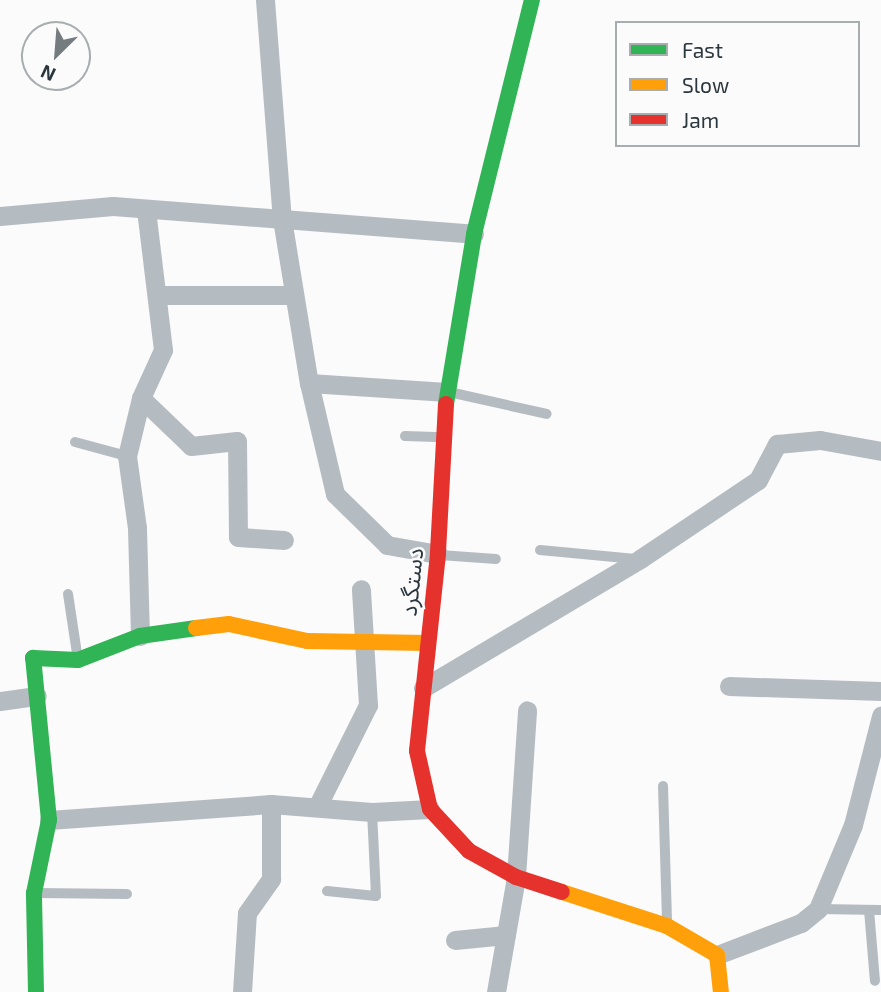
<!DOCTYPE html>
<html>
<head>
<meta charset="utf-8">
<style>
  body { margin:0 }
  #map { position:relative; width:881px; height:992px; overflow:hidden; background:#fbfbfb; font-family:"Exo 2","Noto Sans Arabic",sans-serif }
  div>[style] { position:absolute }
  .lane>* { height:10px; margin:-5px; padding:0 5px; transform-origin:5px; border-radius:5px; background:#b5bcc1 }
  .street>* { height:19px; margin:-9.5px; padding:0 9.5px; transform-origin:9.5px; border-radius:9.5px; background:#b5bcc1 }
  .fast>* { height:16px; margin:-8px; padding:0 8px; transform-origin:8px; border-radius:8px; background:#30b455 }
  .slow>* { height:16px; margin:-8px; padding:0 8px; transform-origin:8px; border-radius:8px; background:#ff9f0a }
  .jam>* { height:16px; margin:-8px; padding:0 8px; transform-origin:8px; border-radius:8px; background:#e5322d }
  span { translate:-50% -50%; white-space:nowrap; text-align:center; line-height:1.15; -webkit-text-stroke:5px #fbfbfb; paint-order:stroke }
  .street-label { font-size:23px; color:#2b373e }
  .legend { position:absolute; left:615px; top:21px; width:245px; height:126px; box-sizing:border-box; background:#fbfbfb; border:2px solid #a8adaf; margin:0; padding:9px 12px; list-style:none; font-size:21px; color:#2b373e }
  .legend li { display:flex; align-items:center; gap:14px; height:35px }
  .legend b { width:35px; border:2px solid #a8adaf }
  .north { position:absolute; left:21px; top:21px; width:70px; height:70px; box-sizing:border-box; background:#fbfbfb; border:2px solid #a8adaf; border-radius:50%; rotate:205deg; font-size:19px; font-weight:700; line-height:28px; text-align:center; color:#2b373e }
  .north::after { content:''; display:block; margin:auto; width:24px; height:32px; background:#747c80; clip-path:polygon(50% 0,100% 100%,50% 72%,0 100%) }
</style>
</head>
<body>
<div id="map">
  <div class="lane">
    <i style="left:449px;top:392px;width:100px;rotate:12.7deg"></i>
    <i style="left:405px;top:436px;width:38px;rotate:2deg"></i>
    <i style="left:75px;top:442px;width:54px;rotate:15.1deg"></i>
    <i style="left:540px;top:550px;width:96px;rotate:5.4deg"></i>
    <i style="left:440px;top:555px;width:56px;rotate:4.1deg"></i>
    <i style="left:68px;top:594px;width:67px;rotate:81.4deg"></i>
    <i style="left:663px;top:786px;width:136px;rotate:88.3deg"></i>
    <i style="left:327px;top:891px;width:49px;rotate:5.8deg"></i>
    <i style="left:376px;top:896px;width:84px;rotate:-92.7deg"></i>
    <i style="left:37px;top:893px;width:90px;rotate:0.6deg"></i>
    <i style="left:818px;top:909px;width:63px;rotate:0.9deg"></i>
    <i style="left:869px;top:910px;width:71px;rotate:85.2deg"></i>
  </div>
  <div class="street">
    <i style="left:265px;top:0;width:220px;rotate:85.6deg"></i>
    <i style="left:282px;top:219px;width:166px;rotate:80.7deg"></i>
    <i style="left:309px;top:383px;width:114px;rotate:76.8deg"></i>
    <i style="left:335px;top:494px;width:73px;rotate:44.4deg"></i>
    <i style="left:387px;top:545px;width:52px;rotate:10deg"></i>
    <i style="left:0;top:216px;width:113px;rotate:-5.1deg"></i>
    <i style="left:113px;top:206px;width:362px;rotate:4.4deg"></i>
    <i style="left:158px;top:295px;width:136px"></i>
    <i style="left:309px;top:383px;width:138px;rotate:3.7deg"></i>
    <i style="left:141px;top:398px;width:69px;rotate:43.8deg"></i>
    <i style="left:191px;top:446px;width:46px;rotate:-6.2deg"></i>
    <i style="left:237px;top:441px;width:96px;rotate:89.4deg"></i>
    <i style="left:238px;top:537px;width:46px;rotate:3.7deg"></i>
    <i style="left:140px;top:636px;width:108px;rotate:-91.6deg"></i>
    <i style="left:137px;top:528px;width:73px;rotate:-97.9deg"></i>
    <i style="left:127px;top:456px;width:60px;rotate:-76.4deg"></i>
    <i style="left:141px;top:398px;width:53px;rotate:-65.4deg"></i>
    <i style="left:163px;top:350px;width:142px;rotate:-96.9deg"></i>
    <i style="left:729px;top:686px;width:152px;rotate:1.9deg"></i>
    <i style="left:423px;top:688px;width:252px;rotate:-30.7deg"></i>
    <i style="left:640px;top:559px;width:142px;rotate:-33.8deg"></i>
    <i style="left:758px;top:480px;width:41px;rotate:-62.2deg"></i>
    <i style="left:777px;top:444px;width:43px;rotate:-5.3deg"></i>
    <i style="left:820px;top:440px;width:62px;rotate:10.2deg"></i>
    <i style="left:0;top:701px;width:37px;rotate:-8deg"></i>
    <i style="left:318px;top:805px;width:112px;rotate:-63.4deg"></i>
    <i style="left:368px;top:705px;width:116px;rotate:-93.5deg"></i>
    <i style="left:49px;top:820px;width:223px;rotate:-4.1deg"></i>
    <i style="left:271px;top:804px;width:101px;rotate:4.5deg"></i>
    <i style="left:372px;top:812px;width:58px;rotate:-3deg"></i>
    <i style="left:455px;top:940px;width:51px;rotate:-5.6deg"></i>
    <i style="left:717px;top:955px;width:90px;rotate:-20.9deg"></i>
    <i style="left:801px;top:923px;width:22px;rotate:-39deg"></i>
    <i style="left:818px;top:909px;width:91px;rotate:-67.4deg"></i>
    <i style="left:853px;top:825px;width:113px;rotate:-75.6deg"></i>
    <i style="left:242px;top:992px;width:79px;rotate:-86.4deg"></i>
    <i style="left:247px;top:913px;width:42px;rotate:-54.8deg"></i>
    <i style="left:271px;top:879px;width:75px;rotate:-90deg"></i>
    <i style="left:496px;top:992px;width:117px;rotate:-80.1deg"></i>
    <i style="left:516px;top:877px;width:167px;rotate:-86.2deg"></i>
  </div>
  <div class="fast">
    <i style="left:446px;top:404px;width:172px;rotate:-80.6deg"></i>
    <i style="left:474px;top:234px;width:241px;rotate:-76.1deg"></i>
    <i style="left:36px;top:992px;width:99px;rotate:-91.2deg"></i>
    <i style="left:34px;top:893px;width:75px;rotate:-78.4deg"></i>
    <i style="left:49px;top:820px;width:163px;rotate:-95.6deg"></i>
    <i style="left:33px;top:658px;width:45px;rotate:2.5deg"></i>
    <i style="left:78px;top:660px;width:66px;rotate:-21.2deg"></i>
    <i style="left:140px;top:636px;width:57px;rotate:-8.1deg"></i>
  </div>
  <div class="slow">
    <i style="left:196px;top:628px;width:33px;rotate:-7deg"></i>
    <i style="left:229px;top:624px;width:80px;rotate:12.3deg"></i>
    <i style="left:307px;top:641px;width:121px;rotate:0.9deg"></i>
    <i style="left:562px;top:892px;width:110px;rotate:17.9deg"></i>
    <i style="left:667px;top:926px;width:58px;rotate:30.1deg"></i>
    <i style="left:717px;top:955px;width:37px;rotate:84deg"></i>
  </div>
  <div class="jam">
    <i style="left:446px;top:404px;width:150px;rotate:93.1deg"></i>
    <i style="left:438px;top:554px;width:198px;rotate:96.1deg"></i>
    <i style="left:417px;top:751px;width:59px;rotate:77.4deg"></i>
    <i style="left:430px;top:809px;width:57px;rotate:47.1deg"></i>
    <i style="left:469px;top:851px;width:54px;rotate:29deg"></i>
    <i style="left:516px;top:877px;width:48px;rotate:18.1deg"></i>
  </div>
  <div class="street-label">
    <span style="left:411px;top:582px;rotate:-84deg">دستگرد</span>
  </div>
  <ul class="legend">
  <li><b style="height:9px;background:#30b455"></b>Fast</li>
  <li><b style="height:9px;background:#ff9f0a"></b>Slow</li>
  <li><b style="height:9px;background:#e5322d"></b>Jam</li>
  </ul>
  <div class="north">N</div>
</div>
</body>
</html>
